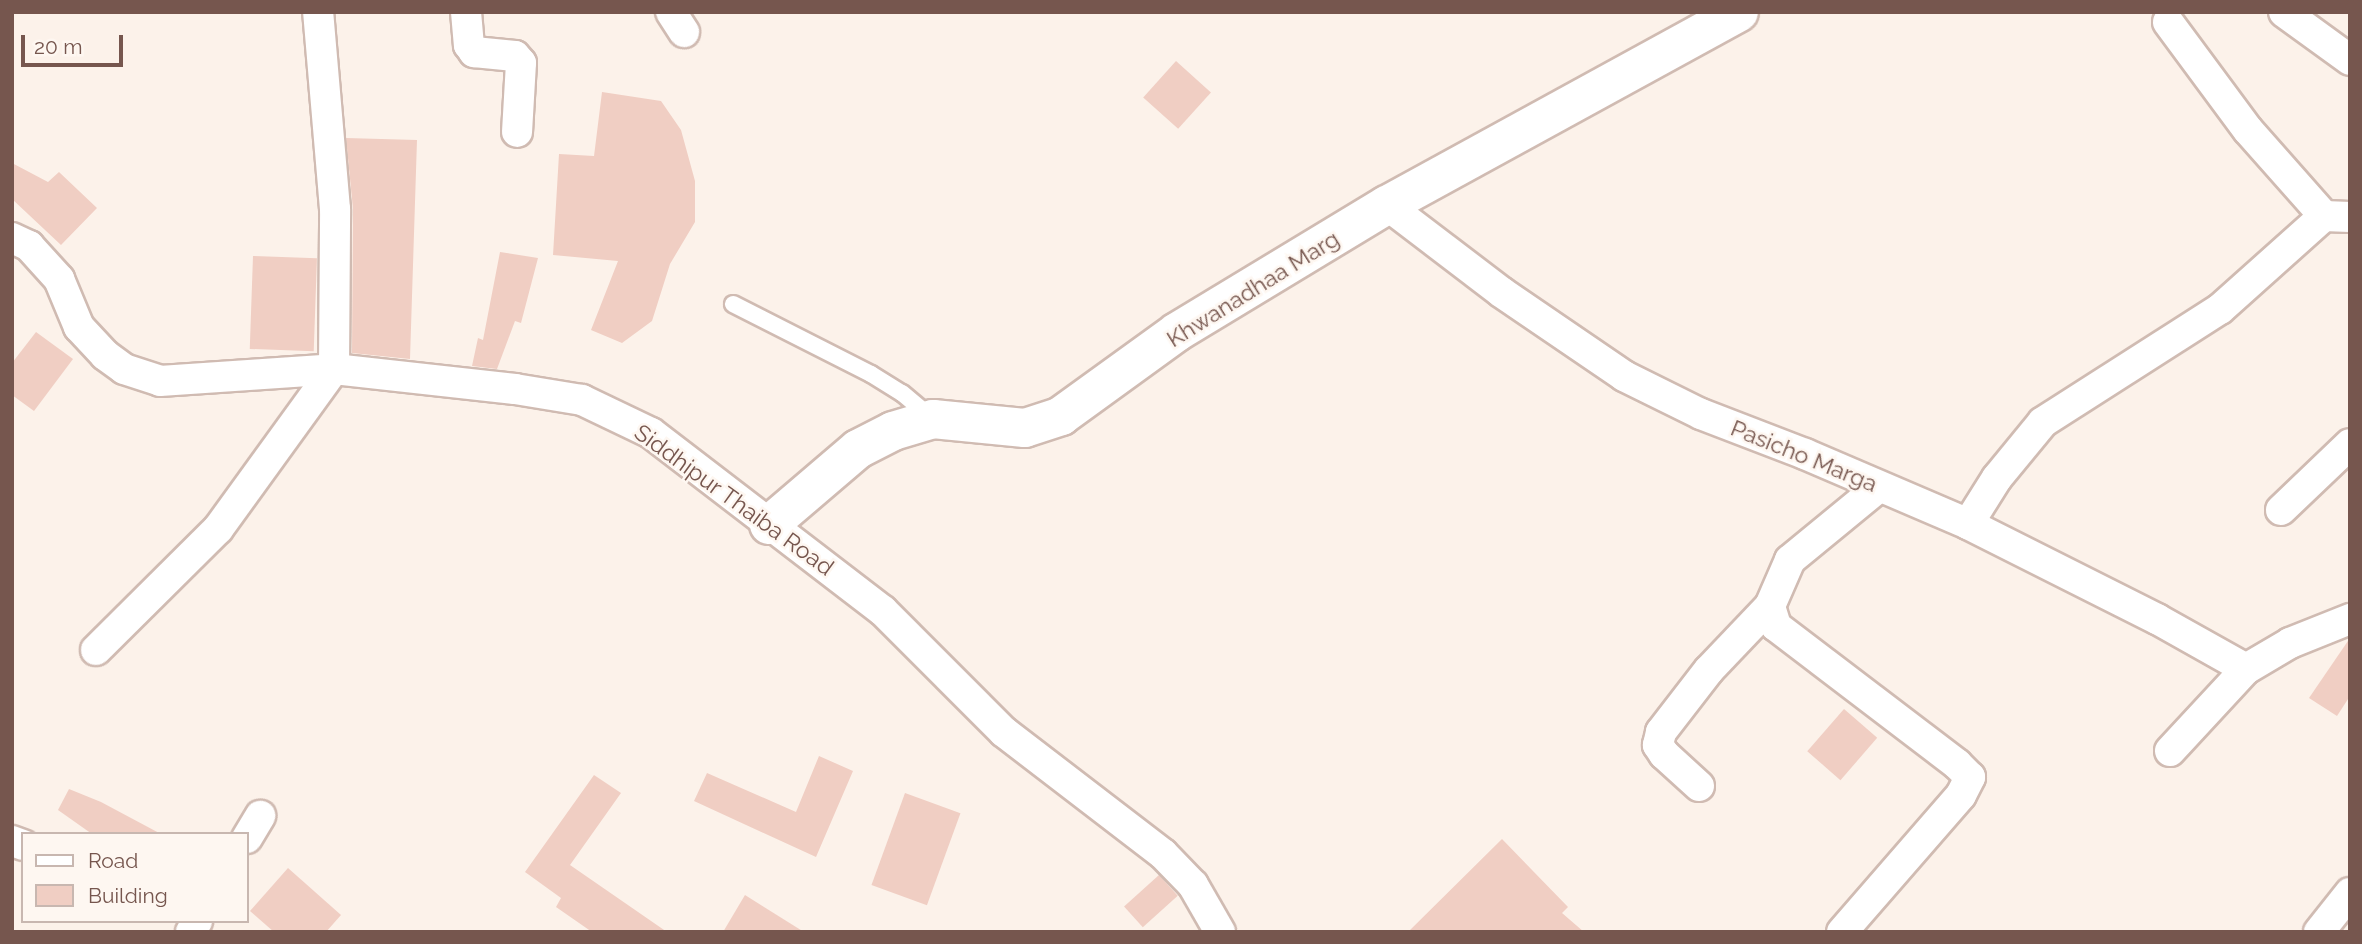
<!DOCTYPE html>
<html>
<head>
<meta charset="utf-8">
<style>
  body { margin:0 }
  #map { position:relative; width:2362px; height:944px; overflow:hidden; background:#fcf2ea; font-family:Raleway,sans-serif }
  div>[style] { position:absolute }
  .building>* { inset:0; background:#f0cec3; transform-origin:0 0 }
  .roads { filter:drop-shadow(2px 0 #d0bbb2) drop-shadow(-2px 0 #d0bbb2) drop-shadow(0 2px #d0bbb2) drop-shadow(0 -2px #d0bbb2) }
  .service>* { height:16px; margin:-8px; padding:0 8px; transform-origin:8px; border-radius:8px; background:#fff }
  .minor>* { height:30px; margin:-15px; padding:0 15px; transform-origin:15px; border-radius:15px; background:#fff }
  .tertiary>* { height:38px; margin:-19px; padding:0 19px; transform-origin:19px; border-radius:19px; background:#fff }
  span { translate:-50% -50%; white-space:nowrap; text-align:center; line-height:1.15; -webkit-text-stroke:5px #fef7f1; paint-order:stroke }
  .street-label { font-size:23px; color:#76564e }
  .frame { position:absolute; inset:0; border:14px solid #76564e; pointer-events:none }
  .legend { position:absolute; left:21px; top:832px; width:228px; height:91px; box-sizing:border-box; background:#fef7f1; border:2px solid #c8b7b0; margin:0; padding:9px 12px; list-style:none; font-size:21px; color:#76564e }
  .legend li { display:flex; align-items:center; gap:14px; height:35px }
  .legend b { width:35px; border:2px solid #c8b7b0 }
  .scale { position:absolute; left:21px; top:35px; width:102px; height:32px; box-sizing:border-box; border:4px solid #76564e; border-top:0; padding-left:9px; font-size:21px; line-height:24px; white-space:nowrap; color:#76564e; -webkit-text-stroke:5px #fef7f1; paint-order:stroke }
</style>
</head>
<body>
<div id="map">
  <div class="building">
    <i style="left:1176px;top:61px;width:47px;height:49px;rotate:42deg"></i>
    <i style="clip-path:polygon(602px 92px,661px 101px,681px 130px,695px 181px,695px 222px,670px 264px,652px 321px,622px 343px,591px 330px,618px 261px,553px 255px,559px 154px,594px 156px)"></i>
    <i style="clip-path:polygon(346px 138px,417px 140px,410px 359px,352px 353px,353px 209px)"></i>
    <i style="clip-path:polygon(12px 163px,48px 182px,59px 172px,97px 208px,61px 245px,12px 199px)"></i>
    <i style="clip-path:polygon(500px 252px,538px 258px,521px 323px,515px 321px,497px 369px,472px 366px,478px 338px,483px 340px)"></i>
    <i style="left:253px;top:256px;width:64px;height:93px;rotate:2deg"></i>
    <i style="clip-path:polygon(36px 332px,73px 359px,34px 411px,12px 395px,12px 363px)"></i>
    <i style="clip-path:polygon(2350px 638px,2350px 696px,2337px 716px,2309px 698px)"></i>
    <i style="left:1844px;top:709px;width:44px;height:56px;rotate:41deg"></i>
    <i style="clip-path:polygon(819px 756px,853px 771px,816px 857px,694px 801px,707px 773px,796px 812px)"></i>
    <i style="clip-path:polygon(594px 775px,621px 793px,570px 865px,667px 932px,592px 932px,556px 907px,561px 898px,525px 872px)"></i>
    <i style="clip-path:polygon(69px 789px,101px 802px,161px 834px,92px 834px,58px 810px)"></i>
    <i style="left:905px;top:793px;width:59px;height:98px;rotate:20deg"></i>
    <i style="clip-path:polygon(1502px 839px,1568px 907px,1562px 913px,1584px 932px,1408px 932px)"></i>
    <i style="clip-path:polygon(288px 868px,341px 915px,326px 932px,274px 932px,250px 911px)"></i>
    <i style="left:1159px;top:875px;width:28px;height:47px;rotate:48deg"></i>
    <i style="clip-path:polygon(745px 895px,804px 932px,723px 932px)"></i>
  </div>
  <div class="roads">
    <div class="service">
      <i style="left:733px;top:304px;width:155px;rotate:26.9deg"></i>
      <i style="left:871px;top:374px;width:36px;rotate:32deg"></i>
      <i style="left:902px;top:393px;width:38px;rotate:40deg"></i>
    </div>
    <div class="minor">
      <i style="left:466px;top:12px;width:33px;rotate:85deg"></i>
      <i style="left:469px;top:45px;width:9px;rotate:54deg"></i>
      <i style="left:474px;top:52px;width:41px;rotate:5.6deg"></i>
      <i style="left:515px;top:56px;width:9px;rotate:49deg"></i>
      <i style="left:521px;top:63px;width:69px;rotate:93.3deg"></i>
      <i style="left:671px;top:12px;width:24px;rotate:57deg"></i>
      <i style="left:2284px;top:12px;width:82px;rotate:36deg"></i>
      <i style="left:2168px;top:22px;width:134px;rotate:53.5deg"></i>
      <i style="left:2248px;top:130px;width:115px;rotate:48.5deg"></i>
      <i style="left:1387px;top:205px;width:143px;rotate:37.3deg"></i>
      <i style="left:1501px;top:292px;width:149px;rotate:34.3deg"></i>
      <i style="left:1624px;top:376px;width:86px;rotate:26.3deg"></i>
      <i style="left:1701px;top:414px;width:111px;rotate:21deg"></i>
      <i style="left:1805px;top:454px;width:177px;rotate:23.2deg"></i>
      <i style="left:1968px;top:524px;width:212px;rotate:26.7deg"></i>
      <i style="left:2157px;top:619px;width:102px;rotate:29.3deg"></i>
      <i style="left:12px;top:238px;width:19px;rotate:25deg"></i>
      <i style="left:29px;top:246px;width:45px;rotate:47.7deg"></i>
      <i style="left:59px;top:279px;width:52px;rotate:67.4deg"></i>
      <i style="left:79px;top:327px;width:38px;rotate:47deg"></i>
      <i style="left:105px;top:355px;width:24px;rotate:36deg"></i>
      <i style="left:124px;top:369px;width:38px;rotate:18deg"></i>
      <i style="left:160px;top:381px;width:174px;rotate:-3.9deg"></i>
      <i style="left:334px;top:369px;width:182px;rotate:6.3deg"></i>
      <i style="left:515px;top:389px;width:68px;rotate:9.3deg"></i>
      <i style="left:582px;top:400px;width:76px;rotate:25.6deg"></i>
      <i style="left:651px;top:433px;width:292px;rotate:37.5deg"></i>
      <i style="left:883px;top:611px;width:171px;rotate:45deg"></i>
      <i style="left:1004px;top:732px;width:200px;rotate:37.5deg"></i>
      <i style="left:1163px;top:854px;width:43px;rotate:45.9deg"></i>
      <i style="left:1193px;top:885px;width:54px;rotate:60.1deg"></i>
      <i style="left:2281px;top:510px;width:95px;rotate:-43.7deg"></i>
      <i style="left:1968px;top:524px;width:54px;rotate:-57.8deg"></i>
      <i style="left:1997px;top:478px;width:72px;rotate:-50.6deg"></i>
      <i style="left:2043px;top:422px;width:210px;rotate:-32.6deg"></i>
      <i style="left:2220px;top:309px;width:140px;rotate:-41.8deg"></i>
      <i style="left:2324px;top:216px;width:26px;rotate:2deg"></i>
      <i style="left:96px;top:650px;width:172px;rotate:-44.8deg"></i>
      <i style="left:218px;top:529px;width:198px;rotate:-54.1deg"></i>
      <i style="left:334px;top:369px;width:160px;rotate:-89.6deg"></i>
      <i style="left:335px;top:209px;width:198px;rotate:-94.9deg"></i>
      <i style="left:2170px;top:751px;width:112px;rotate:-47.2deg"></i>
      <i style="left:2246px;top:669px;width:51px;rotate:-30.6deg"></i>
      <i style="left:2290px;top:643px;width:65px;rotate:-21.8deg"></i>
      <i style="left:1699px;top:786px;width:47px;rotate:-137.6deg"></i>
      <i style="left:1664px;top:754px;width:11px;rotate:-124deg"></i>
      <i style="left:1658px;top:745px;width:13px;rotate:-77deg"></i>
      <i style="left:1661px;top:732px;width:78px;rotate:-52.3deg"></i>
      <i style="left:1709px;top:670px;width:88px;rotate:-46.4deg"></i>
      <i style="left:247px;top:838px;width:26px;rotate:-59deg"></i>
      <i style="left:12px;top:841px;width:12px;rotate:20deg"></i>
      <i style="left:191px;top:932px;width:13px;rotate:-61deg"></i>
      <i style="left:1842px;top:932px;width:181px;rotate:-49deg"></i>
      <i style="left:1961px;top:795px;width:20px;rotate:-63deg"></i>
      <i style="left:1970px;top:777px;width:18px;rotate:-135deg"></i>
      <i style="left:1957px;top:764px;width:228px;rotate:-142.7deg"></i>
      <i style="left:1776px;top:626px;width:21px;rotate:-107deg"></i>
      <i style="left:1770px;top:606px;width:50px;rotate:-66.5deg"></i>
      <i style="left:1790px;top:560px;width:115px;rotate:-39.4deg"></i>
      <i style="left:2319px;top:932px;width:50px;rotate:-51.5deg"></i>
    </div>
    <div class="tertiary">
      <i style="left:769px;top:525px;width:117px;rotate:-40.5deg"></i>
      <i style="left:858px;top:449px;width:39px;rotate:-27deg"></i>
      <i style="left:893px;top:431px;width:42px;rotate:-16.7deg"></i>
      <i style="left:933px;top:419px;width:92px;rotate:5.6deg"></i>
      <i style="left:1025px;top:428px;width:38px;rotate:-18deg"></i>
      <i style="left:1061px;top:416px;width:143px;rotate:-35.9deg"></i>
      <i style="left:1177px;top:332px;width:245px;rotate:-31.2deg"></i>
      <i style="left:1387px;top:205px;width:401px;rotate:-28.7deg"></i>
    </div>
  </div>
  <div class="street-label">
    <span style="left:1253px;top:289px;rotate:-32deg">Khwanadhaa Marg</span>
    <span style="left:1804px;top:456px;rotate:22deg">Pasicho Marga</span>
    <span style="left:734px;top:500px;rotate:36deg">Siddhipur Thaiba Road</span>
  </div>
  <div class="frame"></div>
  <ul class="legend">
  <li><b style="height:9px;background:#fff"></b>Road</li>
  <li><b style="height:19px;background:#f0cec3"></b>Building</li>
  </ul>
  <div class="scale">20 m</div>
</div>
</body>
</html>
